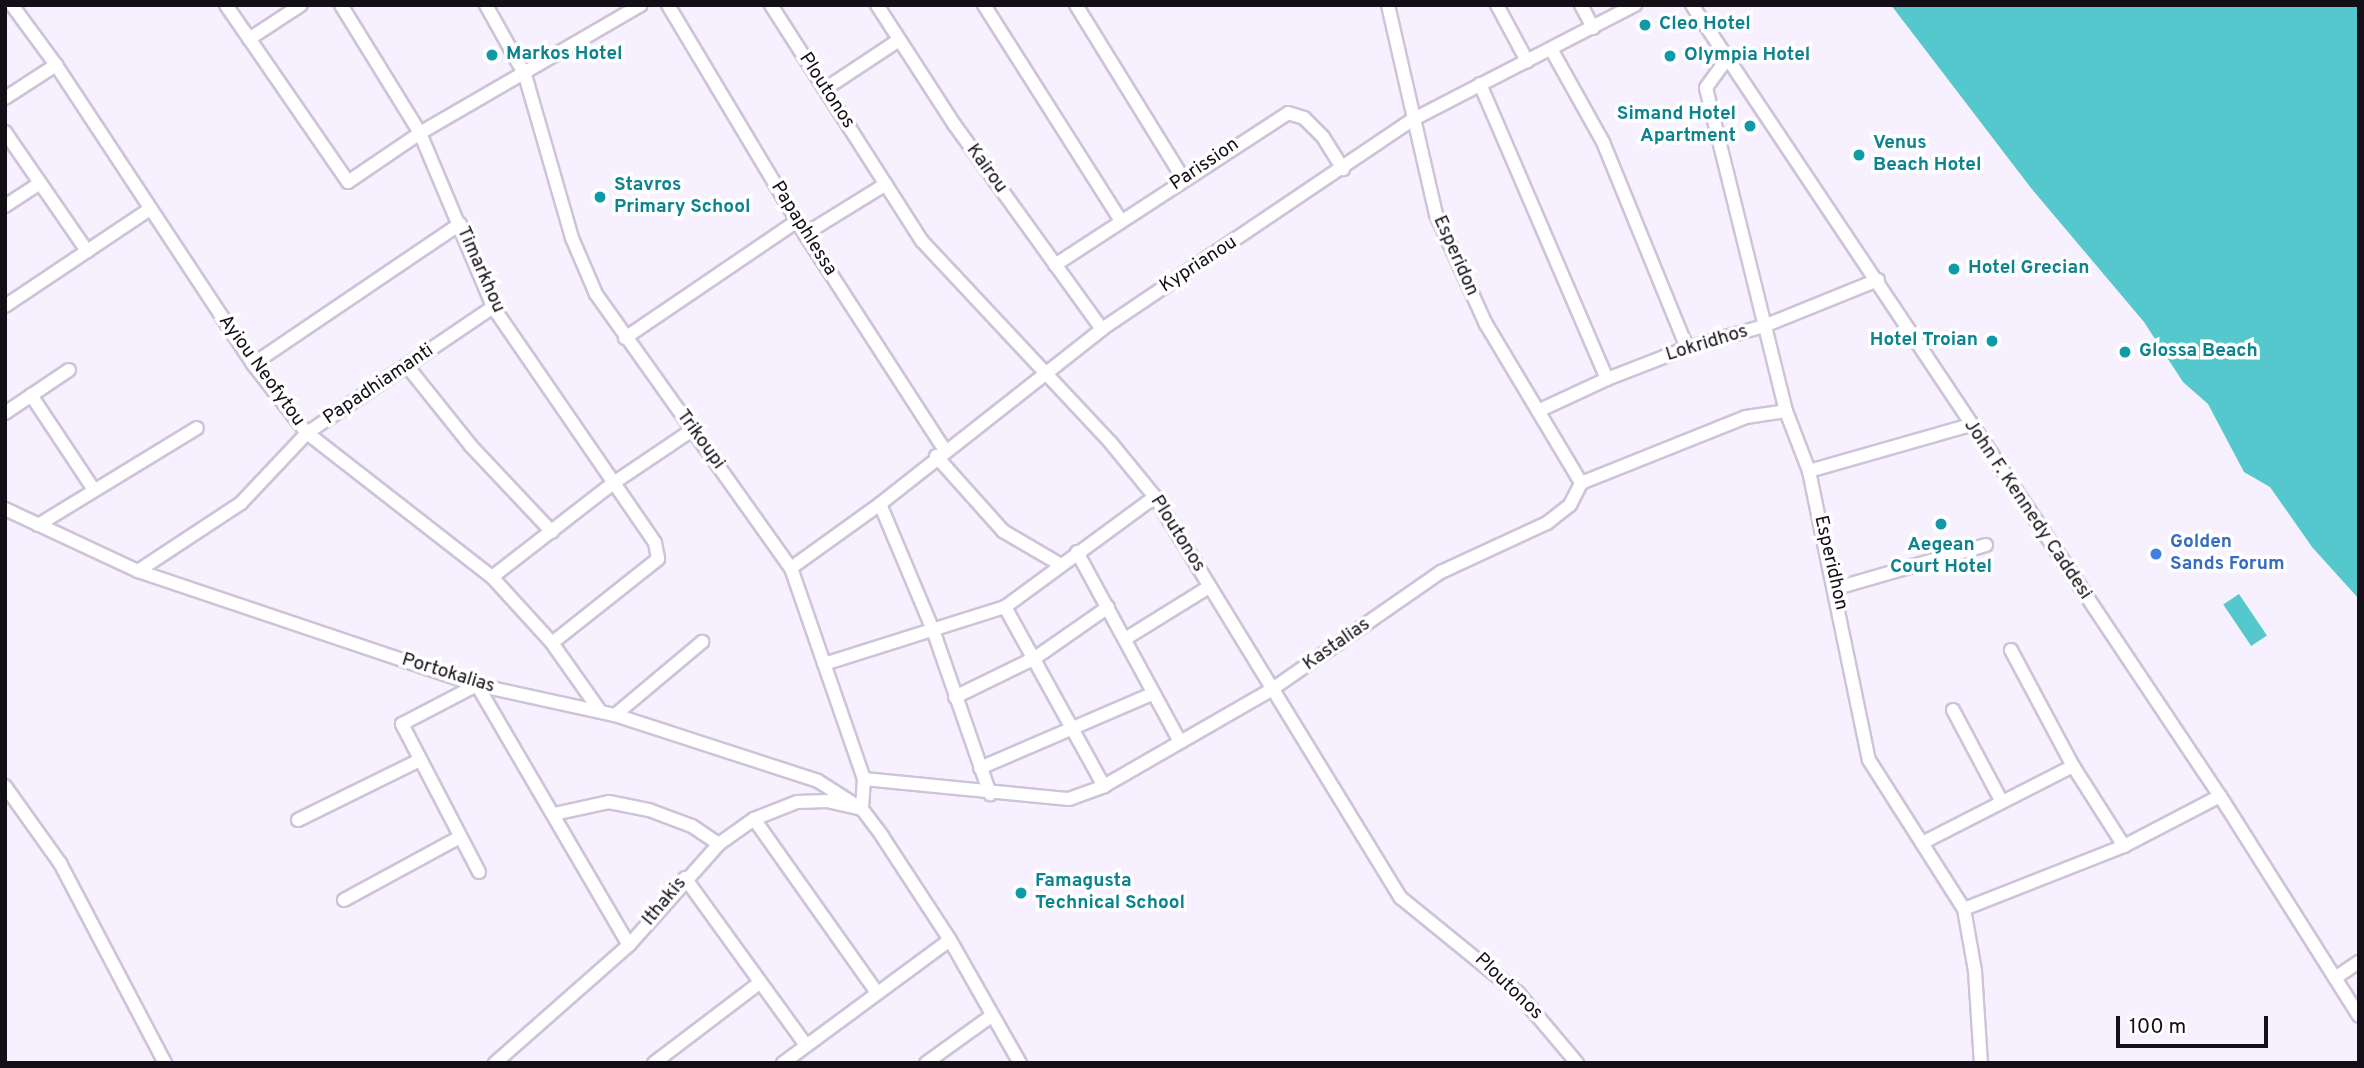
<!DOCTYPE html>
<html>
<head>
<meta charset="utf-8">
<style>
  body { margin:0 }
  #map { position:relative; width:2364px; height:1068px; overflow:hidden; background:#f7f0fe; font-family:Overpass,sans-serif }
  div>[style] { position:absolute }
  .water>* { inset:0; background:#55c8cd; transform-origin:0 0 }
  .roads { filter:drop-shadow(2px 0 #cec3d9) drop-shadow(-2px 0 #cec3d9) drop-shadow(0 2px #cec3d9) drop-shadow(0 -2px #cec3d9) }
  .minor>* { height:12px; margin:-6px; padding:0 6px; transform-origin:6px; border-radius:6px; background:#fff }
  .dots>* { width:19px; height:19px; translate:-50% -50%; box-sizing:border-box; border:4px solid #fff; border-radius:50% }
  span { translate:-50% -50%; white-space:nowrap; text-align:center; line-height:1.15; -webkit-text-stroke:7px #fff; paint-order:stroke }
  .culture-label { font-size:19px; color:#0d838f; font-weight:700 }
  .left { translate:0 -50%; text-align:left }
  .right { translate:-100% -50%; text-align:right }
  .street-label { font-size:19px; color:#130f17 }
  .shop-label { font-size:19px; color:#366cbe; font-weight:700 }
  .frame { position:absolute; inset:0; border:7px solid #130f17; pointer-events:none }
  .scale { position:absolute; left:2116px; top:1016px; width:152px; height:32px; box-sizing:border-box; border:4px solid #130f17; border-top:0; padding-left:9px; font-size:21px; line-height:24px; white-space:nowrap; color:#130f17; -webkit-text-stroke:5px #fff; paint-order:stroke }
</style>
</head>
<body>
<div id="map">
  <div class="water">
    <i style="clip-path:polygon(1891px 5px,2359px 5px,2359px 599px,2312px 547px,2270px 487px,2244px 472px,2208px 404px,2183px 382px,2144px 322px,2031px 188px)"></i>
    <i style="left:2239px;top:594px;width:50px;height:19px;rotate:56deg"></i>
  </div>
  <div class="roads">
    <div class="minor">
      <i style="left:12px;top:5px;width:74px;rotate:53.7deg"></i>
      <i style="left:56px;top:65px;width:358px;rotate:56.6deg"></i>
      <i style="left:253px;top:364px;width:88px;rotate:52deg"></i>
      <i style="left:307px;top:433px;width:234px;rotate:37.9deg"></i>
      <i style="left:492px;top:577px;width:89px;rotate:47.7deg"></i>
      <i style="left:552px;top:643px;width:83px;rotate:54.8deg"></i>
      <i style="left:226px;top:5px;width:215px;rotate:55.4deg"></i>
      <i style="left:348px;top:182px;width:87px;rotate:-34.2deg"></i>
      <i style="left:420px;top:133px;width:255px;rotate:-30.1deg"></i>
      <i style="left:341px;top:5px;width:150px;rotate:58.3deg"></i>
      <i style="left:420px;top:133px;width:189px;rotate:67.2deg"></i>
      <i style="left:493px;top:307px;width:286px;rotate:55.5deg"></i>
      <i style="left:655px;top:543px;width:16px;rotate:79deg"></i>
      <i style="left:658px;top:559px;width:135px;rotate:141.6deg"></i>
      <i style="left:486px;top:5px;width:80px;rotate:60.9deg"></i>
      <i style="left:525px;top:75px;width:170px;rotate:73.9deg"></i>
      <i style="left:572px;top:238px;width:61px;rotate:66.8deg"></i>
      <i style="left:596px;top:294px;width:336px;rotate:54.6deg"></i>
      <i style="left:791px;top:568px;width:223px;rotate:70.9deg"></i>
      <i style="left:864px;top:779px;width:30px;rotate:94deg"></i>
      <i style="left:862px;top:809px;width:35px;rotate:-167deg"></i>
      <i style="left:828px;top:801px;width:31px;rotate:178deg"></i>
      <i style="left:797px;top:802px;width:46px;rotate:158.4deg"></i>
      <i style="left:754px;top:819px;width:43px;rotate:144.5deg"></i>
      <i style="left:719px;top:844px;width:135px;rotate:131.7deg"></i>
      <i style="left:629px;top:945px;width:179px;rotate:138.6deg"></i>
      <i style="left:668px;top:5px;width:267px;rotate:59.1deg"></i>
      <i style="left:805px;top:234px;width:256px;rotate:57.1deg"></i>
      <i style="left:771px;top:5px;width:280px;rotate:57.4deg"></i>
      <i style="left:922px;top:241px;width:277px;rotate:46.9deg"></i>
      <i style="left:1111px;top:443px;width:70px;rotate:50.8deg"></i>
      <i style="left:1155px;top:497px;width:470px;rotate:58.5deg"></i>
      <i style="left:1401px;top:898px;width:151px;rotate:39.1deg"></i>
      <i style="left:1518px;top:993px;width:92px;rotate:49.9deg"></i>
      <i style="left:877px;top:5px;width:142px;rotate:57.1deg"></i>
      <i style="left:954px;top:124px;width:253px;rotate:54.2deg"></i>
      <i style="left:984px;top:5px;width:256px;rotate:57.6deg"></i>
      <i style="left:1076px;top:5px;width:206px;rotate:58.3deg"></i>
      <i style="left:1388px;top:5px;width:214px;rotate:77.1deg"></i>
      <i style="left:1436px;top:214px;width:121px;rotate:65.6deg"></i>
      <i style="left:1486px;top:324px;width:185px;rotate:59.1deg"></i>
      <i style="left:1497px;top:5px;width:64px;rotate:61.8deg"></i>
      <i style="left:1581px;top:5px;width:26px;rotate:62deg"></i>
      <i style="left:1692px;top:5px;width:951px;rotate:56.28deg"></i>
      <i style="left:2220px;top:796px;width:260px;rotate:57.7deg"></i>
      <i style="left:249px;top:39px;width:62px;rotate:-33.2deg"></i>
      <i style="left:1551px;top:49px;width:107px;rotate:60.8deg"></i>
      <i style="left:1603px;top:142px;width:222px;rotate:67.8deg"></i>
      <i style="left:1729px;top:56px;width:39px;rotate:126deg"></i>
      <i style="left:1706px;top:88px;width:333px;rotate:76.1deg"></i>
      <i style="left:1786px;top:411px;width:64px;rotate:69deg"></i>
      <i style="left:1809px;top:471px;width:295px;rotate:78.3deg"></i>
      <i style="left:1869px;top:760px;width:177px;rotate:57.5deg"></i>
      <i style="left:1964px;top:909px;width:63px;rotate:79.9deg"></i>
      <i style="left:1975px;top:971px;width:92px;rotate:86.3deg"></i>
      <i style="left:1480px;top:84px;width:321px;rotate:66.7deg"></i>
      <i style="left:825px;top:89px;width:89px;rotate:-33.5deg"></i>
      <i style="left:5px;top:98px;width:61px;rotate:-32.9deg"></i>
      <i style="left:5px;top:132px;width:145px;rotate:55.4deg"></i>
      <i style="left:5px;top:206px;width:42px;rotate:-33.3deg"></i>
      <i style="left:805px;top:234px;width:95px;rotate:-31.7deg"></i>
      <i style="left:1055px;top:265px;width:278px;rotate:-33.1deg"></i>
      <i style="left:1288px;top:113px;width:17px;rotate:17deg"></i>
      <i style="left:1304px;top:118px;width:27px;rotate:45deg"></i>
      <i style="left:1323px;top:137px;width:38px;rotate:58deg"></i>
      <i style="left:5px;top:306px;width:174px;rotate:-33.8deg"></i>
      <i style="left:625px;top:338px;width:208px;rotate:-34.2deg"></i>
      <i style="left:253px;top:364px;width:250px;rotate:-34.1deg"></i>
      <i style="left:407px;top:366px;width:102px;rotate:51.3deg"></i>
      <i style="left:471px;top:446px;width:118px;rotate:46.7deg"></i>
      <i style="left:31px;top:395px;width:114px;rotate:56.4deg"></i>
      <i style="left:1538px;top:411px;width:76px;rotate:-24.9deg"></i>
      <i style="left:1607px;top:379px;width:86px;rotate:-21.2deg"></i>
      <i style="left:1687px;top:348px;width:80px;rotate:-15.9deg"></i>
      <i style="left:1764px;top:326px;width:123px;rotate:-22deg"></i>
      <i style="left:5px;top:413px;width:77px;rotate:-33.9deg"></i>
      <i style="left:936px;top:456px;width:101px;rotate:48.2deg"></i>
      <i style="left:1003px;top:531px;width:67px;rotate:30.4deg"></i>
      <i style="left:1809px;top:471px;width:167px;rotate:-15.9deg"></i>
      <i style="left:880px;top:504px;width:137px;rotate:67.2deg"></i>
      <i style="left:933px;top:630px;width:174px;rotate:70.8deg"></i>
      <i style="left:5px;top:509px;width:147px;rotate:25deg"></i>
      <i style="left:138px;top:571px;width:358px;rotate:18.6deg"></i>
      <i style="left:477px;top:685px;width:141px;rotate:12.3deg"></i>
      <i style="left:615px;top:715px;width:213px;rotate:18deg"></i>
      <i style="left:818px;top:781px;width:52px;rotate:32.5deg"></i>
      <i style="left:862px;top:809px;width:34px;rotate:53deg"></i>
      <i style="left:882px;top:836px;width:124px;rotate:56.8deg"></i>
      <i style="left:950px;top:940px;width:142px;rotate:60.4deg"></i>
      <i style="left:38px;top:525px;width:186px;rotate:-31.4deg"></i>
      <i style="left:1077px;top:552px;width:216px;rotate:61.5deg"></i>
      <i style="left:791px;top:568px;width:110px;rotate:-35.7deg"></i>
      <i style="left:880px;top:504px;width:283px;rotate:-38.2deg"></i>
      <i style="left:1102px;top:329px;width:374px;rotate:-34deg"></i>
      <i style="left:1412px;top:120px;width:251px;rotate:-27.3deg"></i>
      <i style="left:138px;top:571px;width:123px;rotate:-33.4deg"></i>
      <i style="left:241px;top:503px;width:96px;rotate:-46.7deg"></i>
      <i style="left:307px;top:433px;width:225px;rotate:-34.1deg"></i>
      <i style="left:492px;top:577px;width:152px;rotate:-37.8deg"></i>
      <i style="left:612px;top:484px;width:97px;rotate:-34deg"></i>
      <i style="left:1837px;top:588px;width:155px;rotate:-16.1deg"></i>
      <i style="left:1005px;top:607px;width:205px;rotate:61.1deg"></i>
      <i style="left:1125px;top:639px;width:99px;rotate:-31.8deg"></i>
      <i style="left:2011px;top:650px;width:132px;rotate:61.9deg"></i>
      <i style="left:2073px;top:766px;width:95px;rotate:57.5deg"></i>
      <i style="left:824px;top:664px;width:190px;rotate:-17.5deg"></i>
      <i style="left:1005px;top:607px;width:186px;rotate:-36.3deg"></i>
      <i style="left:955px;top:697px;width:89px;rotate:-26deg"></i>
      <i style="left:1035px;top:658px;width:89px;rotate:-34.9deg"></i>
      <i style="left:1953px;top:710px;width:104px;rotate:62deg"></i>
      <i style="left:615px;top:715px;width:114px;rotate:-40deg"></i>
      <i style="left:980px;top:768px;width:189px;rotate:-23.3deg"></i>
      <i style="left:864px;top:779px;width:206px;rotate:5.6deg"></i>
      <i style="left:1069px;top:799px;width:37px;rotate:-20deg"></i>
      <i style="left:1104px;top:786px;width:193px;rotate:-29.9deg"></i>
      <i style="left:1271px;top:690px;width:207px;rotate:-34.8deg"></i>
      <i style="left:1441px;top:572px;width:117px;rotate:-24.8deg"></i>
      <i style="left:1547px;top:523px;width:29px;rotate:-38deg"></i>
      <i style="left:1570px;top:505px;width:25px;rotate:-63deg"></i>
      <i style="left:1581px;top:483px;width:178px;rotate:-21.8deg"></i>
      <i style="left:1746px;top:417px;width:40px;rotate:-8.5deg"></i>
      <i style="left:5px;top:786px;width:95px;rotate:54.5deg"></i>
      <i style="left:60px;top:863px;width:226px;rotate:62.3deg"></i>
      <i style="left:554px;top:814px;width:56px;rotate:-12.3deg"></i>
      <i style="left:609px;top:802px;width:41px;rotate:11.3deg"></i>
      <i style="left:649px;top:810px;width:46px;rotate:20.4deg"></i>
      <i style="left:692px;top:826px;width:32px;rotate:34deg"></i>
      <i style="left:754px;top:819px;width:213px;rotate:54.7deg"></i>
      <i style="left:298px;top:820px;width:136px;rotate:-26.2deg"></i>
      <i style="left:1922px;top:843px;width:169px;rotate:-27deg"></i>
      <i style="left:479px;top:872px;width:167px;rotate:-117.5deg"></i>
      <i style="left:402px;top:724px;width:85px;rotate:-27.5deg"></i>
      <i style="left:477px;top:685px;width:301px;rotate:59.7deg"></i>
      <i style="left:685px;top:878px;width:206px;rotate:54.1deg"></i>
      <i style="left:344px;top:900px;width:132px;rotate:-28.5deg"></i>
      <i style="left:1964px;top:909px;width:172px;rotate:-21.5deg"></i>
      <i style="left:2124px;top:846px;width:108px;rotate:-27.5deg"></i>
      <i style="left:2335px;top:978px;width:29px;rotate:-34deg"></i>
      <i style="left:654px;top:1063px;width:131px;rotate:-37.2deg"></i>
      <i style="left:783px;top:1063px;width:207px;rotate:-36.4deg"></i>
      <i style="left:926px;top:1063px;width:79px;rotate:-35.7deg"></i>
    </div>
  </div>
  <div class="dots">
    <i style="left:1645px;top:25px;background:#0f9aa8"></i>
    <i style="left:492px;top:55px;background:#0f9aa8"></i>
    <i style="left:1670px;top:56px;background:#0f9aa8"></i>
    <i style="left:1750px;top:126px;background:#0f9aa8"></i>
    <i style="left:1859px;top:155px;background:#0f9aa8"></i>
    <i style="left:600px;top:197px;background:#0f9aa8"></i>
    <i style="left:1954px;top:269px;background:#0f9aa8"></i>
    <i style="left:1992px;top:341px;background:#0f9aa8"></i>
    <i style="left:2125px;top:352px;background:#0f9aa8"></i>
    <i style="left:1941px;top:524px;background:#0f9aa8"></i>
    <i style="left:2156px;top:554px;background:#3f7fe0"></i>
    <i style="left:1021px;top:893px;background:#0f9aa8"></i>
  </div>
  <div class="culture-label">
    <span class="left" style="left:1659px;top:25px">Cleo Hotel</span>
    <span class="left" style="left:506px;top:55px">Markos Hotel</span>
    <span class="left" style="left:1684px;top:56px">Olympia Hotel</span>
    <span class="right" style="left:1736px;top:126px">Simand Hotel<br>Apartment</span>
    <span class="left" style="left:1873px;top:155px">Venus<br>Beach Hotel</span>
    <span class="left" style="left:614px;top:197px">Stavros<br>Primary School</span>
    <span class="left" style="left:1968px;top:269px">Hotel Grecian</span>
    <span class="right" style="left:1978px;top:341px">Hotel Troian</span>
    <span class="left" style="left:2139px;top:352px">Glossa Beach</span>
    <span style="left:1941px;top:557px">Aegean<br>Court Hotel</span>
    <span class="left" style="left:1035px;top:893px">Famagusta<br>Technical School</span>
  </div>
  <div class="street-label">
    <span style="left:826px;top:91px;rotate:57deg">Ploutonos</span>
    <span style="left:1205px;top:165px;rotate:-34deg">Parission</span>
    <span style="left:986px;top:169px;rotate:54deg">Kairou</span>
    <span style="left:803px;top:229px;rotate:58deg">Papaphlessa</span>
    <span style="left:1455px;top:256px;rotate:66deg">Esperidon</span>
    <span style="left:1199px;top:265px;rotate:-33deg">Kyprianou</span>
    <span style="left:480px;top:270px;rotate:66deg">Timarkhou</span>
    <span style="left:1707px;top:344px;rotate:-17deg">Lokridhos</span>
    <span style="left:261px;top:371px;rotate:54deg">Ayiou Neofytou</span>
    <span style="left:379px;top:385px;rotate:-34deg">Papadhiamanti</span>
    <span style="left:700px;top:440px;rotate:54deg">Trikoupi</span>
    <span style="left:2027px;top:510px;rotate:56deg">John F. Kennedy Caddesi</span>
    <span style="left:1177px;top:534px;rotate:58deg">Ploutonos</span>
    <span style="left:1830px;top:563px;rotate:77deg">Esperidhon</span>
    <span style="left:1337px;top:645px;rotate:-35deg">Kastalias</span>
    <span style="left:448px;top:674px;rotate:17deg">Portokalias</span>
    <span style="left:665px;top:902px;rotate:-50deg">Ithakis</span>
    <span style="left:1508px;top:987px;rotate:44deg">Ploutonos</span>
  </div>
  <div class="shop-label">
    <span class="left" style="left:2170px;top:554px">Golden<br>Sands Forum</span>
  </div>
  <div class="frame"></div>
  <div class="scale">100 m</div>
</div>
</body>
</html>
